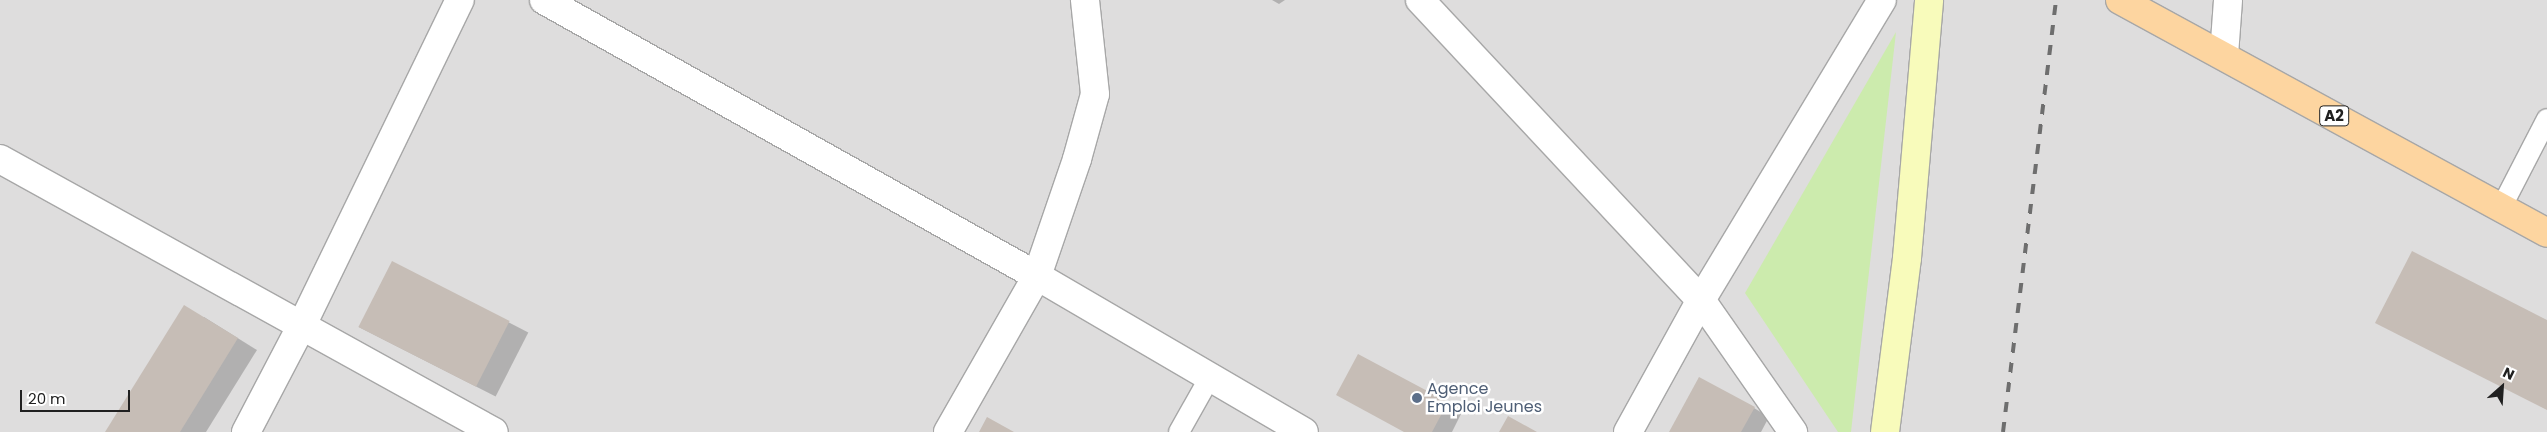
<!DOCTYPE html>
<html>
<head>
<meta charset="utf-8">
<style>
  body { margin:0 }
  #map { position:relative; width:2547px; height:432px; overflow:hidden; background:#f1eee7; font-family:Poppins,sans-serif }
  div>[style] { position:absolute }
  .residential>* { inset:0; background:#dedddd; transform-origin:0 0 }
  .grass>* { inset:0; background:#ccebad }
  .shadow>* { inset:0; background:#0003; transform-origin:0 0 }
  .building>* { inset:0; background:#c6bdb6; transform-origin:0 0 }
  .roads { filter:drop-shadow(1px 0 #a7a7a7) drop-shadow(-1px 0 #a7a7a7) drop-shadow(0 1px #a7a7a7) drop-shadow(0 -1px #a7a7a7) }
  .lane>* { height:20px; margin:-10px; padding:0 10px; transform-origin:10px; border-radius:10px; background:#fff }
  .street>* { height:28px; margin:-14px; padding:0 14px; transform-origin:14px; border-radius:14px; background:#fff }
  .secondary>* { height:28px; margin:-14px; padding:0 14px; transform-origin:14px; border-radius:14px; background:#f8fbbb }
  .primary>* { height:28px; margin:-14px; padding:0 14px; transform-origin:14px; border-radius:14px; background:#fdd5a0 }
  .rail>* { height:4px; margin-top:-2px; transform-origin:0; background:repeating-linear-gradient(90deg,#6e6e6e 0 10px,transparent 0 20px) }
  .dots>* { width:14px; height:14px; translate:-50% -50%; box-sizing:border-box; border:2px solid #fff; border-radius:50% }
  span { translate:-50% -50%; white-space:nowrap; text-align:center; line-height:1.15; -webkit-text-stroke:5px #fff; paint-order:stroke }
  .shield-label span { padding:1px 4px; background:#fff; border:1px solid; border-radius:4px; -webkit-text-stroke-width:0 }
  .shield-label { font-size:15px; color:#202020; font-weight:700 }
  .service-label { font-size:16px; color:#4e5e75 }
  .left { translate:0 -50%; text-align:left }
  .north { position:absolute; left:2477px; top:362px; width:50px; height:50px; -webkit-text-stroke:4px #fff; paint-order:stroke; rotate:26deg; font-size:14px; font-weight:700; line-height:20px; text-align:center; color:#202020 }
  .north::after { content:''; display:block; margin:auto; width:18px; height:22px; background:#202020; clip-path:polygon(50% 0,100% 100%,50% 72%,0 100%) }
  .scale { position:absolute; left:20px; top:390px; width:110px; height:22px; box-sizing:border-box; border:2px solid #202020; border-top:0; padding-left:6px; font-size:15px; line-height:18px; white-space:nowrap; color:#202020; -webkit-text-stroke:4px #fff; paint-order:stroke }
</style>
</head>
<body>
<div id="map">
  <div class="residential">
    <i style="left:0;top:0;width:2547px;height:432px"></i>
  </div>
  <div class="grass">
    <i style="clip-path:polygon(1896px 32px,1851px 432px,1838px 432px,1745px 293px)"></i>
  </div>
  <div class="shadow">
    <i style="clip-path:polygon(1272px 0,1285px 0,1279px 4px)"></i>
    <i style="left:392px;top:263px;width:153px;height:72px;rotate:27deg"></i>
    <i style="clip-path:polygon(204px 317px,257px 350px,206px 432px,107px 432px)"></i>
    <i style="clip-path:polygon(1447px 403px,1462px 412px,1452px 432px,1406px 432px)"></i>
    <i style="clip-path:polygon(1754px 408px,1769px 417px,1761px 432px,1671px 432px)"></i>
  </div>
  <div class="building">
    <i style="clip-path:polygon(2412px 251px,2547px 320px,2547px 410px,2375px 323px)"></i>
    <i style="left:392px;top:261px;width:132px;height:74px;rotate:27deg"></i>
    <i style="clip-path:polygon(184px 305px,238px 338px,180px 432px,105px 432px)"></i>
    <i style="clip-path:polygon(1358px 354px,1448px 402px,1432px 432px,1404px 432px,1336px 395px)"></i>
    <i style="clip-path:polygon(1699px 377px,1755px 407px,1741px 432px,1669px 432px)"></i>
    <i style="clip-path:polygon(1508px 416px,1537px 432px,1499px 432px)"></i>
    <i style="clip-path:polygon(987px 417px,1014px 432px,979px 432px)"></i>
  </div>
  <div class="roads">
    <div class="lane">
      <i style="left:2501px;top:208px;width:100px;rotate:-62.7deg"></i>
      <i style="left:1179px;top:432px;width:63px;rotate:-60.6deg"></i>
    </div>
    <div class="street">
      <i style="left:544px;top:0;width:565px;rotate:29.24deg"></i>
      <i style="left:1037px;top:276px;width:309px;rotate:30.3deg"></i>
      <i style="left:1420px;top:0;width:411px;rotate:46.9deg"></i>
      <i style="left:1701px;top:300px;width:161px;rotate:55.1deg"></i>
      <i style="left:2224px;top:55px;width:55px;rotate:-85.8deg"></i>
      <i style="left:0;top:159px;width:564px;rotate:28.93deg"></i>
      <i style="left:246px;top:432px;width:121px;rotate:-62.4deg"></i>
      <i style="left:302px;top:325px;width:361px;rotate:-64.1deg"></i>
      <i style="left:948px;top:432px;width:180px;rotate:-60.3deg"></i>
      <i style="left:1037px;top:276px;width:124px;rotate:-71.1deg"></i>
      <i style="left:1077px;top:159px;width:67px;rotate:-74.5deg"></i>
      <i style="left:1095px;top:94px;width:95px;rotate:-96.1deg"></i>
      <i style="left:1628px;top:432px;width:151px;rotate:-61.1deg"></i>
      <i style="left:1701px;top:300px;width:350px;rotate:-58.9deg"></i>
    </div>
    <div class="secondary">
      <i style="left:1885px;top:432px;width:175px;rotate:-82.8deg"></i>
      <i style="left:1907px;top:258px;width:259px;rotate:-85.1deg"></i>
    </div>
    <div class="primary">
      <i style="left:2120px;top:0;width:486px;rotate:28.6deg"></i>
    </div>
  </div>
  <div class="rail">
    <i style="left:2003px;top:432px;width:435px;rotate:-83deg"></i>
  </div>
  <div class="dots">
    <i style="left:1417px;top:398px;background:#5c6f8a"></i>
  </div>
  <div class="shield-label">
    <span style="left:2334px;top:116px">A2</span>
  </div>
  <div class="service-label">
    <span class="left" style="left:1427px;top:398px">Agence<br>Emploi Jeunes</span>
  </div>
  <div class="north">N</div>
  <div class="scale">20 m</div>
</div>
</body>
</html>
